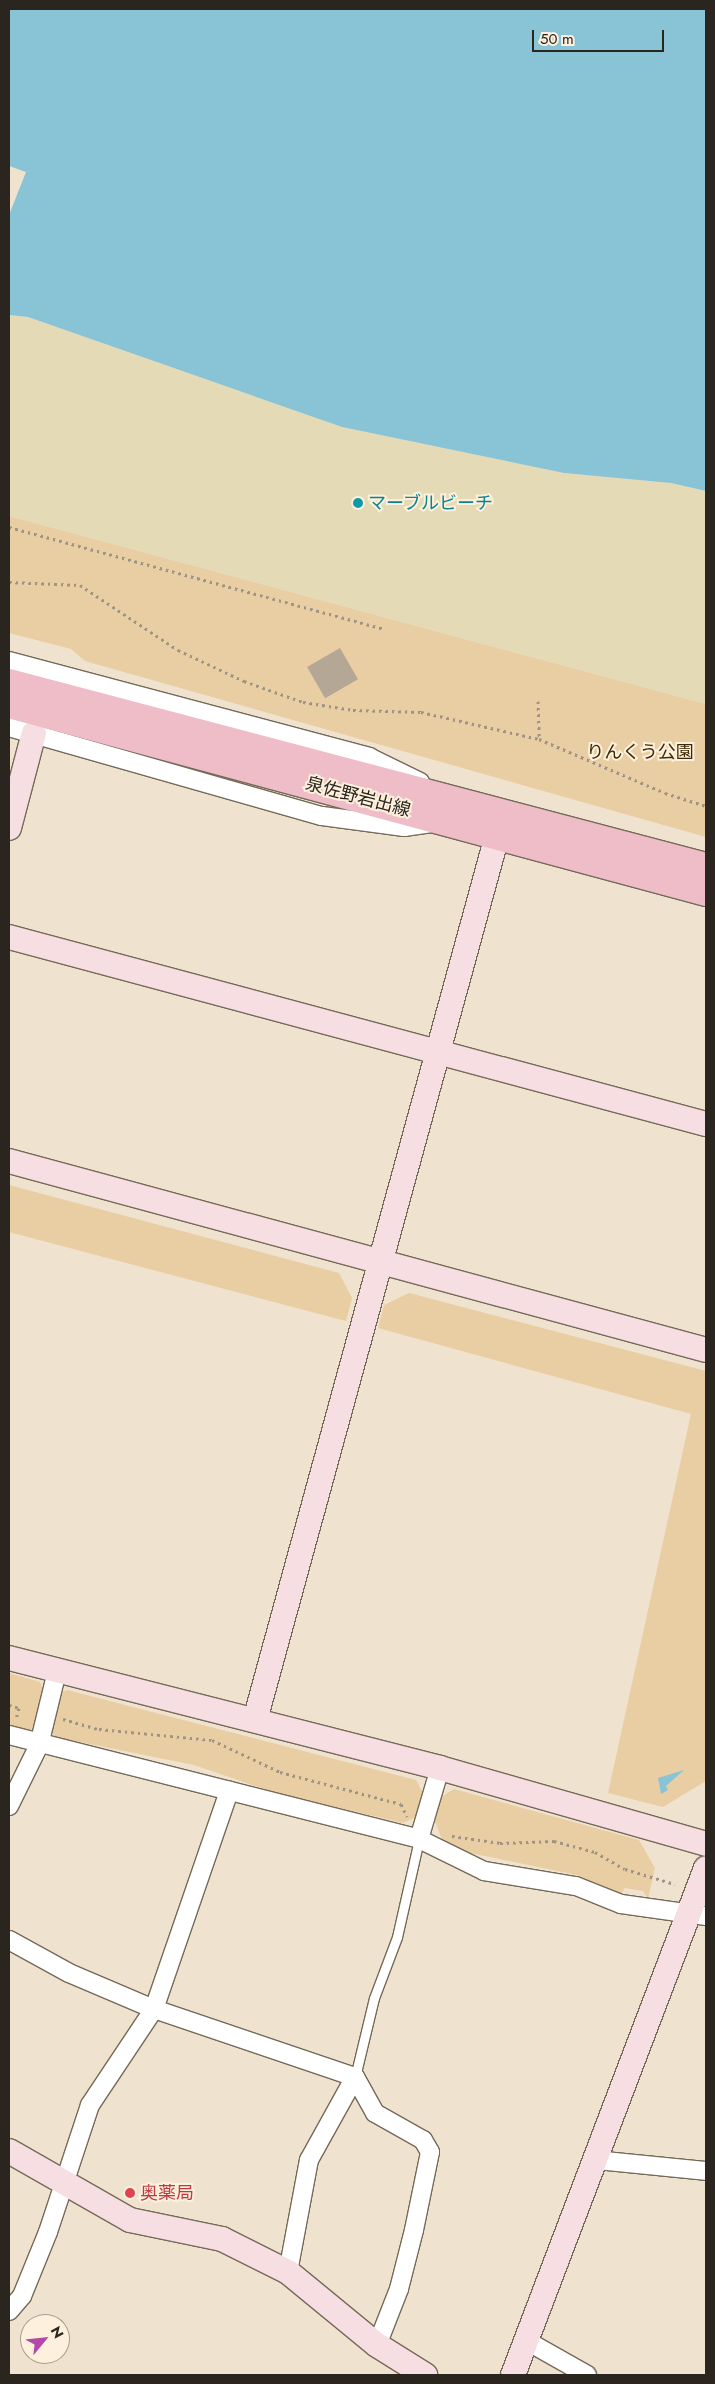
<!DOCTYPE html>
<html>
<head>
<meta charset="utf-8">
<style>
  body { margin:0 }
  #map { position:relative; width:715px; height:2384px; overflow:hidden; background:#efe2cf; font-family:Jost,"Noto Sans JP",sans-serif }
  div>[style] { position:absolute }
  .green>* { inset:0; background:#e9cda3 }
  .sand>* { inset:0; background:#e4dbb6 }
  .water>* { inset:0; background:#88c4d6 }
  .building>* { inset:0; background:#b4a795; transform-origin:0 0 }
  .path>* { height:3px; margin-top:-1.5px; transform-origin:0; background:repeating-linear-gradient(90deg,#9d9486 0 2.5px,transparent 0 6.5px) }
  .roads { filter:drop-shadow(1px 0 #756958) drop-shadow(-1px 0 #756958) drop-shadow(0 1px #756958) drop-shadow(0 -1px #756958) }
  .lane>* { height:9px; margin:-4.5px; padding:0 4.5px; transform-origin:4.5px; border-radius:4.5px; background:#fff }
  .street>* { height:18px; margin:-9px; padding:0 9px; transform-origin:9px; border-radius:9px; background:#fff }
  .secondary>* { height:24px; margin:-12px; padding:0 12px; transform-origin:12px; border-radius:12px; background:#f6dee3 }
  .primary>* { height:28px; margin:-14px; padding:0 14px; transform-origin:14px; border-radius:14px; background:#eebdc7 }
  .dots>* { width:14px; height:14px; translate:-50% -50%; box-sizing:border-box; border:2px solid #fdf0dc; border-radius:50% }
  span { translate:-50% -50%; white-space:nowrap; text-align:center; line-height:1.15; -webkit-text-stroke:4px #fdf0dc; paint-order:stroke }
  .culture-label { font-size:18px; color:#0d838f }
  .left { translate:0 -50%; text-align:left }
  .park-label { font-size:18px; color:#3e2a05 }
  .street-label { font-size:18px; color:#2a251e }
  .health-label { font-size:18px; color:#be3a42 }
  .frame { position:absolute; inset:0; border:10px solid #2a251e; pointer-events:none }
  .north { position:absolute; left:20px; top:2314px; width:50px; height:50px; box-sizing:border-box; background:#fdf0dc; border:1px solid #a99f90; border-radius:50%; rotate:62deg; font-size:14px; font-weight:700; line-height:20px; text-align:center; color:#2a251e }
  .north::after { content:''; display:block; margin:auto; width:18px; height:22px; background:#b448a9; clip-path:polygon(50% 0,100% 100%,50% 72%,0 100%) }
  .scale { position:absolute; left:532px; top:30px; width:132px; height:22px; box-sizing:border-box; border:2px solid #2a251e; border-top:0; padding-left:6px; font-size:15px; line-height:18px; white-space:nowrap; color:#2a251e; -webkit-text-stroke:4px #fdf0dc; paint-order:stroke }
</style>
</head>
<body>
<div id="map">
  <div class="green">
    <i style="clip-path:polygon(9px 516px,706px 704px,706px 837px,85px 661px,71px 649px,9px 633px)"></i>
    <i style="clip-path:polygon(9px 1185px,339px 1273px,352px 1298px,346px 1321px,9px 1232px)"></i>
    <i style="clip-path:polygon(409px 1293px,706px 1371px,706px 1781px,663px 1807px,608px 1793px,691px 1414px,378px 1328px,384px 1305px)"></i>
    <i style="clip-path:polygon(9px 1673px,40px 1682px,43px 1690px,35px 1727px,27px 1732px,9px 1725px)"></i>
    <i style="clip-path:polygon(67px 1690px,416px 1780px,423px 1793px,416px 1817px,403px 1823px,270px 1791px,194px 1765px,55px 1737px,50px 1729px,61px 1693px)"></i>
    <i style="clip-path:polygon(454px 1789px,639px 1840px,655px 1868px,648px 1899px,643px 1891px,625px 1888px,620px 1895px,577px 1875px,456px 1850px,443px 1842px,434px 1819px,441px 1797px)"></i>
  </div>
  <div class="sand">
    <i style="clip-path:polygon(9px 315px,28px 317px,342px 427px,564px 473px,671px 483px,706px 491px,706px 704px,9px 516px)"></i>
  </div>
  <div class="water">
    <i style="clip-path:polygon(9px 9px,706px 9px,706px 491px,671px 483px,564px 473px,342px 427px,28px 317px,9px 315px,9px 215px,26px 172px,9px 166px)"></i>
    <i style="clip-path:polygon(684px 1770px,666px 1786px,668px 1790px,661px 1794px,658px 1778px)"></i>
  </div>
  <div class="building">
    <i style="left:340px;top:648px;width:36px;height:38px;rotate:60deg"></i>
  </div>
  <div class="path">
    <i style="left:9px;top:527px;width:389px;rotate:15.2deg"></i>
    <i style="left:9px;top:582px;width:71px;rotate:2.4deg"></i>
    <i style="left:80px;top:585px;width:118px;rotate:33.6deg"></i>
    <i style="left:178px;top:650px;width:73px;rotate:25.2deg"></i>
    <i style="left:244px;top:681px;width:63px;rotate:19.6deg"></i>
    <i style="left:303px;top:702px;width:51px;rotate:9.1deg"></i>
    <i style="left:353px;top:710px;width:68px;rotate:1.7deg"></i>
    <i style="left:421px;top:712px;width:121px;rotate:12.9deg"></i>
    <i style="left:539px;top:739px;width:137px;rotate:23.2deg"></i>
    <i style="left:665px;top:793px;width:43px;rotate:17.6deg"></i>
    <i style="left:538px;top:701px;width:38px;rotate:88deg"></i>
    <i style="left:9px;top:1705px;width:10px;rotate:17deg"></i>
    <i style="left:19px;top:1708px;width:11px;rotate:105deg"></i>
    <i style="left:63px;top:1719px;width:37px;rotate:16deg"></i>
    <i style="left:99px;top:1729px;width:114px;rotate:5.6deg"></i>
    <i style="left:212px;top:1740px;width:75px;rotate:25.2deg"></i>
    <i style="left:280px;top:1772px;width:125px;rotate:14.8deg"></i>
    <i style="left:401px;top:1804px;width:14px;rotate:65deg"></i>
    <i style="left:452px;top:1836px;width:49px;rotate:8.3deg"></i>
    <i style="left:500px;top:1843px;width:54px;rotate:-2.1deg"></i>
    <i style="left:554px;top:1841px;width:42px;rotate:15deg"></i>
    <i style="left:595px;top:1852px;width:34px;rotate:30deg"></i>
    <i style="left:625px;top:1869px;width:52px;rotate:16.7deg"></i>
  </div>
  <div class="roads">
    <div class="lane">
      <i style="left:355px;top:2077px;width:81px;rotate:-76.5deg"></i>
      <i style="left:374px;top:1998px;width:65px;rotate:-69.3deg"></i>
      <i style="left:397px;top:1937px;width:100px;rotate:-77.3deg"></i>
    </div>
    <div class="street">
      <i style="left:9px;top:661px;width:373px;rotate:14.9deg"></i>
      <i style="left:369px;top:757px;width:57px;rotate:26.1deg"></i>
      <i style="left:9px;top:727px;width:325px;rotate:15.9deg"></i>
      <i style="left:322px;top:816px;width:83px;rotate:7.6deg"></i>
      <i style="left:404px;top:827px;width:28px;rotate:-8deg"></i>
      <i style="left:9px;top:1735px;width:423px;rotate:14.2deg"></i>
      <i style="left:419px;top:1839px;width:72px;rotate:26.2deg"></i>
      <i style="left:484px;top:1871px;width:93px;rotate:9.3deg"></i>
      <i style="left:576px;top:1886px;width:48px;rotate:21.8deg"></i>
      <i style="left:621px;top:1904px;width:86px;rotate:8deg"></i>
      <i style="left:9px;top:1806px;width:68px;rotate:-63.8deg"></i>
      <i style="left:39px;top:1745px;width:76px;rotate:-76.3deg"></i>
      <i style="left:419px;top:1839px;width:74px;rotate:-73.5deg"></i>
      <i style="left:9px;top:1940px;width:68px;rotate:28.8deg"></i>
      <i style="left:69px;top:1973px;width:92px;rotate:23deg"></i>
      <i style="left:154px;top:2009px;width:212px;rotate:18.7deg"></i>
      <i style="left:355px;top:2077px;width:41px;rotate:60.9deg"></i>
      <i style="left:375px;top:2113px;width:55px;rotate:29.4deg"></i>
      <i style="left:423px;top:2140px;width:14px;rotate:60deg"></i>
      <i style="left:430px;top:2152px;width:80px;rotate:101.6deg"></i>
      <i style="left:414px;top:2230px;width:61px;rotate:104.3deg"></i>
      <i style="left:399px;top:2289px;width:60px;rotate:111.4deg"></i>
      <i style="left:596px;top:2160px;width:111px;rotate:5.7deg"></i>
      <i style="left:288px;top:2272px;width:114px;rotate:-79.4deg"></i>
      <i style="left:309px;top:2160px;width:95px;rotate:-61deg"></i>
      <i style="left:9px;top:2311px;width:20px;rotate:-49deg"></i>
      <i style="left:22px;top:2296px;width:69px;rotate:-67.9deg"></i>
      <i style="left:48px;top:2232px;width:134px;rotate:-71.7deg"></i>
      <i style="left:90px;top:2105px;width:115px;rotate:-56.3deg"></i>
      <i style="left:154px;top:2009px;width:231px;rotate:-71deg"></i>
      <i style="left:527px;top:2341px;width:69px;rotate:29.5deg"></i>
    </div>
    <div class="secondary">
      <i style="left:9px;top:828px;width:98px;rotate:-75.3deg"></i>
      <i style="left:9px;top:937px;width:722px;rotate:15.02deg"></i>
      <i style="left:9px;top:1161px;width:722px;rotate:15.17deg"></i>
      <i style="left:9px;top:1658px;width:445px;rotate:14.3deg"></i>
      <i style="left:440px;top:1768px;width:277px;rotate:15.9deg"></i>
      <i style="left:255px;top:1720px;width:917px;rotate:-74.69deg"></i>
      <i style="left:9px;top:2151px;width:139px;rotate:29.7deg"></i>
      <i style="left:130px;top:2220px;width:94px;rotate:11.7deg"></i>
      <i style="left:222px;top:2239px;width:74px;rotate:26.6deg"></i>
      <i style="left:288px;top:2272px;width:115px;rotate:39.4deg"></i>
      <i style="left:377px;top:2345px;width:57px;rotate:32deg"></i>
      <i style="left:513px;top:2375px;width:542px;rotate:-69.16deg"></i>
    </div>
    <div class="primary">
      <i style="left:9px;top:683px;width:721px;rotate:14.79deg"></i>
      <i style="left:9px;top:704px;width:722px;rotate:15.1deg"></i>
    </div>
  </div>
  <div class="dots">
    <i style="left:358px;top:503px;background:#0f9aa8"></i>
    <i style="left:130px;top:2193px;background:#e0444e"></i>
  </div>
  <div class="culture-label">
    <span class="left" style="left:368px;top:503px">マーブルビーチ</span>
  </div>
  <div class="park-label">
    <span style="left:640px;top:752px">りんくう公園</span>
  </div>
  <div class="street-label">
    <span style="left:358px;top:797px;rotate:15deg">泉佐野岩出線</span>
  </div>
  <div class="health-label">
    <span class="left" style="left:140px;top:2193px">奥薬局</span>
  </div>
  <div class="frame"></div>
  <div class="north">N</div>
  <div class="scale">50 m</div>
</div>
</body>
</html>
